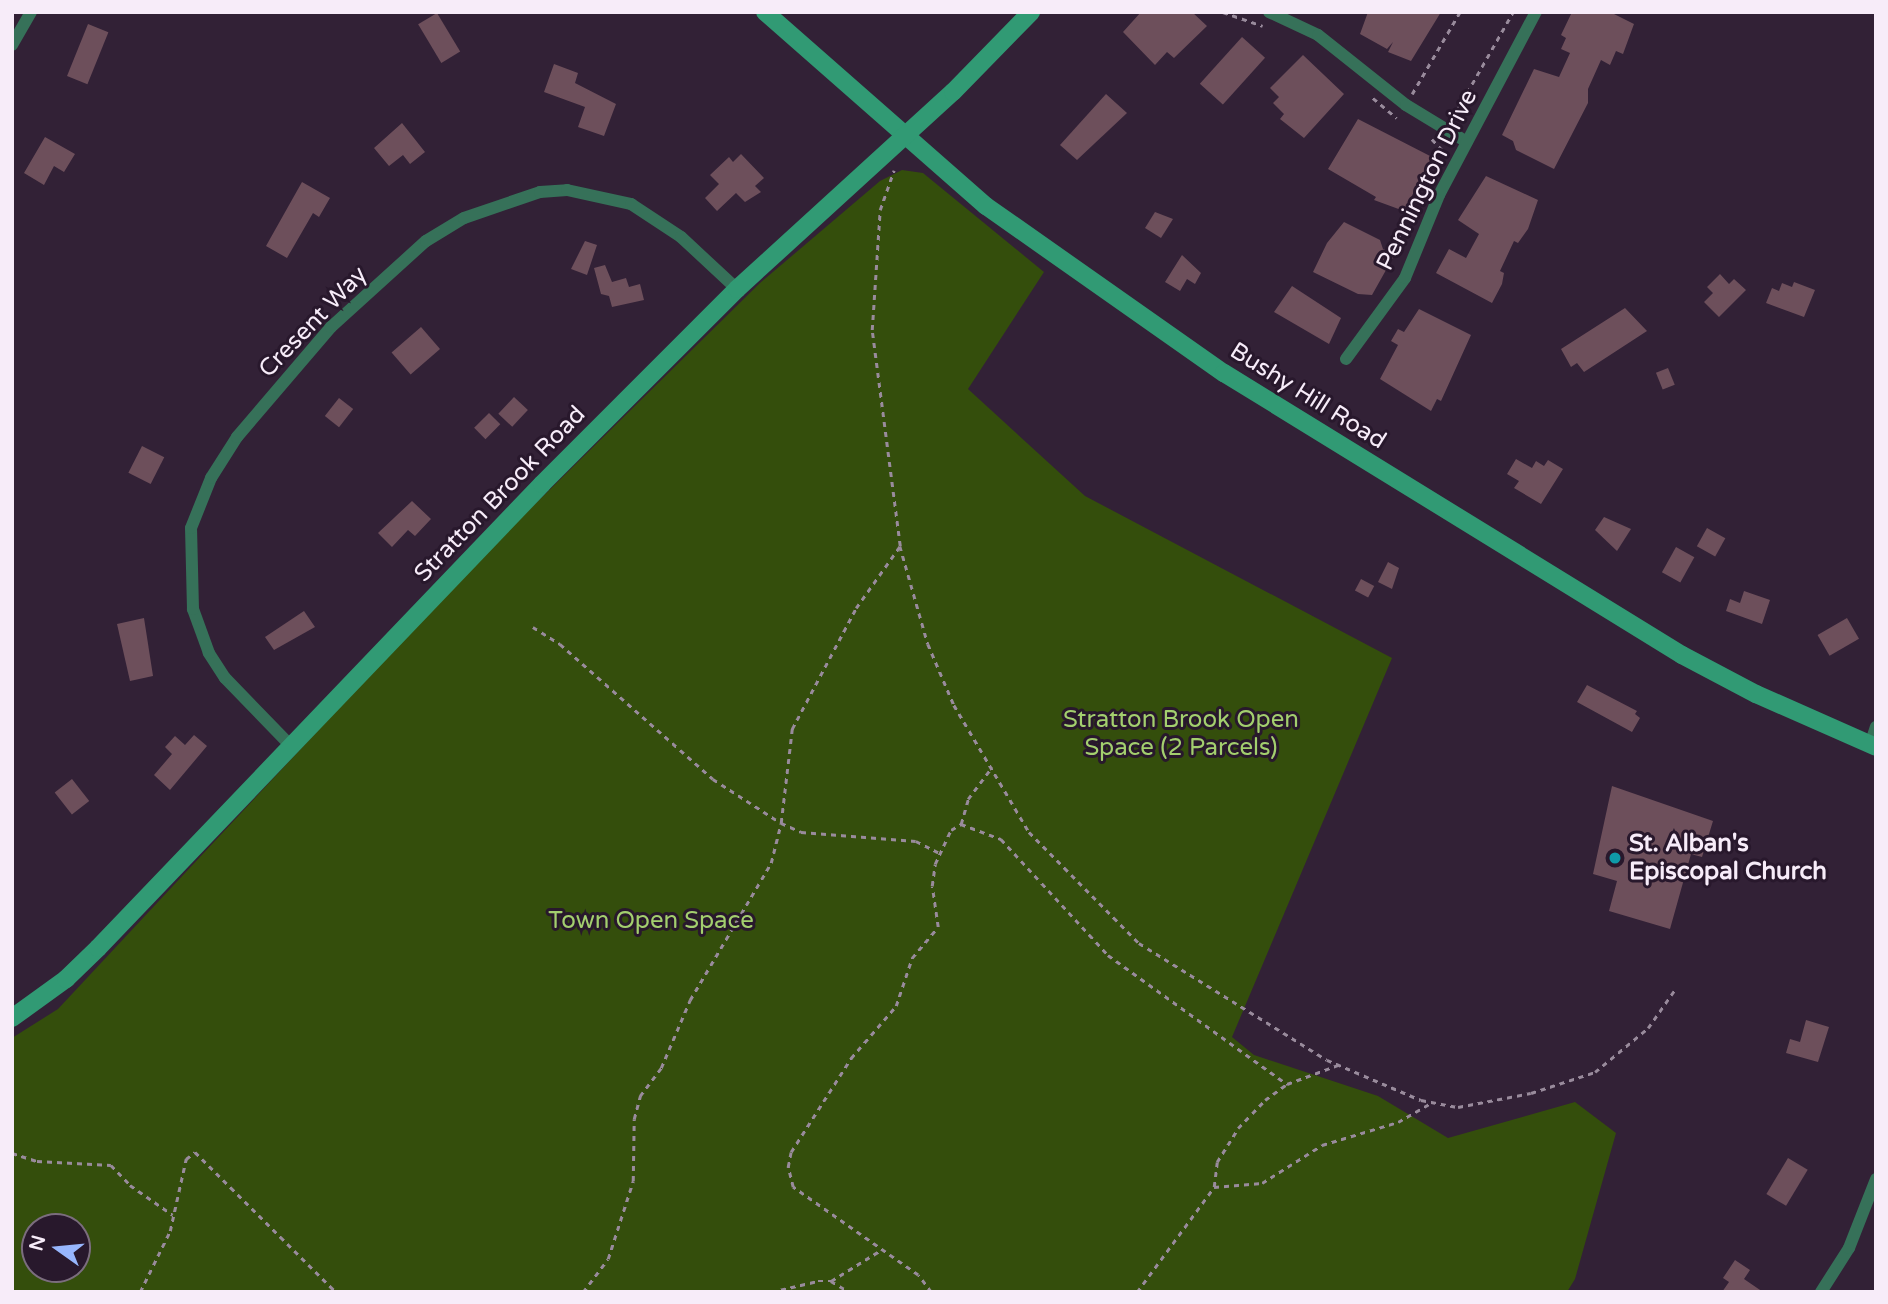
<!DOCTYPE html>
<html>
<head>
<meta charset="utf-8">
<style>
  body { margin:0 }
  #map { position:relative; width:1888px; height:1304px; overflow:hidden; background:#322136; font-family:"Varela Round",sans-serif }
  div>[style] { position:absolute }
  .green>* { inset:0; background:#344e0c }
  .building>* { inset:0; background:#6d4f5b; transform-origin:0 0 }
  .path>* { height:2.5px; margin-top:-1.25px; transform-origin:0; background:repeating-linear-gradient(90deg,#998b9c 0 5px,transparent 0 10px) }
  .street>* { height:12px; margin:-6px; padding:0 6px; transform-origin:6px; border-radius:6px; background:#367159 }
  .secondary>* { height:18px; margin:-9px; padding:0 9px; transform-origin:9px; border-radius:9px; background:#319a74 }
  .dots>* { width:19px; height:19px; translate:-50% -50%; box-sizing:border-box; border:4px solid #28182c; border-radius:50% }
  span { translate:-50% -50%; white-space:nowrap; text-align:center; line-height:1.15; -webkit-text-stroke:6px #28182c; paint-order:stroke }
  .street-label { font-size:24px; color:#f7ecf9 }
  .park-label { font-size:24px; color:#a3cf6e }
  .poi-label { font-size:24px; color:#f7ecf9; font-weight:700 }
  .left { translate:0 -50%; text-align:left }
  .frame { position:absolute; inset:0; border:14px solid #f7ecf9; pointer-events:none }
  .north { position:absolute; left:21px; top:1213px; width:70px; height:70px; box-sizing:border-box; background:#28182c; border:2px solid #7b6d7e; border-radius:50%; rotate:285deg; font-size:19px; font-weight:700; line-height:28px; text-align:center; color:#f7ecf9 }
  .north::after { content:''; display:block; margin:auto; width:24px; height:32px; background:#97b6fd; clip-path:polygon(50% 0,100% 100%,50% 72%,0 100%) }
</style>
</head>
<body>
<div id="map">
  <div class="green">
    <i style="clip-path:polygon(evenodd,902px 170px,923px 173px,1044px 272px,968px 389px,1085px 496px,1392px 658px,1232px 1037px,1254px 1055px,1378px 1096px,1448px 1138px,1575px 1102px,1616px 1133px,1575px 1279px,1567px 1292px,12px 1292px,12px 1038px,58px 1009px,466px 572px,760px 283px,880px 181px,902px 170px,35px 1227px,77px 1227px,77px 1269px,35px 1269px,35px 1227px)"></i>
  </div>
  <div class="building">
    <i style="clip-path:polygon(1141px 12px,1192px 12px,1207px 26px,1174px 58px,1167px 52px,1155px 65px,1123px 32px)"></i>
    <i style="clip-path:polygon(1368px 12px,1441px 12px,1411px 61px,1388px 52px,1393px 42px,1387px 49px,1360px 34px)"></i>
    <i style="clip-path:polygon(1572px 12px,1610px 12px,1634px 24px,1623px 54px,1616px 51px,1610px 65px,1601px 60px,1588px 89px,1588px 103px,1554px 169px,1516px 150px,1513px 141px,1502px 135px,1534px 69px,1559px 77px,1570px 53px,1561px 49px,1566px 38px,1561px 35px)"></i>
    <i style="left:437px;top:13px;width:45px;height:22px;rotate:59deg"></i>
    <i style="left:88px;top:24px;width:22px;height:56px;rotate:22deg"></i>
    <i style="left:1242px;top:37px;width:31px;height:63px;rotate:42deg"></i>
    <i style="clip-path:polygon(1303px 55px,1344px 94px,1304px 138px,1280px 119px,1284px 114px,1273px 103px,1279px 97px,1270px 88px)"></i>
    <i style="clip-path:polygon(554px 64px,578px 73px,575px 83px,616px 104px,604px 136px,578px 127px,585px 107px,544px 92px)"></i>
    <i style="clip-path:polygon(1106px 94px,1127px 113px,1077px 160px,1060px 145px)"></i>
    <i style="clip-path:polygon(1358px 119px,1432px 157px,1404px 211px,1374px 200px,1376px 197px,1328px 169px)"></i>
    <i style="clip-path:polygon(402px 123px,425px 152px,410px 164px,403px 155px,389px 166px,374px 148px)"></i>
    <i style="clip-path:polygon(45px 137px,75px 154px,64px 172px,54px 166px,44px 185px,24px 173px)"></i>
    <i style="clip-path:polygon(741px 154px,764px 178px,755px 186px,761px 192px,745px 202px,736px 193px,717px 211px,705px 198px,719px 184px,710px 175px,729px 157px,733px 162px)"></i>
    <i style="clip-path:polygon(1486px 176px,1538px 200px,1528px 229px,1518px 243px,1514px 241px,1500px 271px,1504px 273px,1502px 284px,1492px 303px,1436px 273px,1449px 249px,1466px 258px,1479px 234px,1458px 220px)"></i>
    <i style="clip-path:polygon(302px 182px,330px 198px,319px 217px,313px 213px,287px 258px,266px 246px)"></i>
    <i style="clip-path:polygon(1155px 212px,1173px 219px,1161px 238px,1145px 228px)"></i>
    <i style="clip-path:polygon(1344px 222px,1380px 240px,1383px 249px,1395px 254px,1372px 295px,1358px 294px,1313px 272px,1327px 243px)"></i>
    <i style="clip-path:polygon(585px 241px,597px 245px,587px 275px,571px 269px)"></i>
    <i style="clip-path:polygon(1182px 255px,1201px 273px,1195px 284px,1187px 279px,1180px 291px,1165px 282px)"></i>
    <i style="clip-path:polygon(605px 265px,612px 282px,626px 278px,629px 287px,640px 284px,644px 300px,612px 307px,609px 296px,601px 294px,594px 268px)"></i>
    <i style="clip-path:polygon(1720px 274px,1729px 284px,1734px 279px,1746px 290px,1719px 317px,1704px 302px,1713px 293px,1707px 287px)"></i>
    <i style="clip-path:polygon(1794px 282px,1815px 290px,1804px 317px,1766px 303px,1772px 288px,1779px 291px,1782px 283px,1792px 287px)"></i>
    <i style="clip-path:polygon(1292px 286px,1341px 318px,1329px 344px,1274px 312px)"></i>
    <i style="clip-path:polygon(1625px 308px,1647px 331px,1584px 372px,1577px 363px,1571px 367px,1561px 349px)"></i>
    <i style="clip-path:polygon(1419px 309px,1471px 335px,1441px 401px,1437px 399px,1431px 411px,1380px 379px,1398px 345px,1391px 341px,1398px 329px,1404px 332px)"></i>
    <i style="left:421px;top:327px;width:29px;height:39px;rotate:49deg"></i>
    <i style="left:1668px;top:368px;width:18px;height:13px;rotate:68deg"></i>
    <i style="left:514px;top:397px;width:19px;height:23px;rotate:43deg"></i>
    <i style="left:339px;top:398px;width:18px;height:23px;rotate:38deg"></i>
    <i style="left:489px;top:413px;width:16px;height:21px;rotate:45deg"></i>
    <i style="left:142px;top:446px;width:25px;height:30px;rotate:27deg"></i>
    <i style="clip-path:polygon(1516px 459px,1532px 468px,1536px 461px,1544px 466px,1548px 460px,1563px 469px,1541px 504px,1514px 488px,1519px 481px,1507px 474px)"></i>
    <i style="clip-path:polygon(412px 501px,431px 519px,415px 536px,408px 530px,392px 547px,378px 533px)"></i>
    <i style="clip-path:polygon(1604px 517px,1631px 529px,1617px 551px,1595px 530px)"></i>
    <i style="left:1707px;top:528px;width:21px;height:21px;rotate:29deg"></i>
    <i style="left:1676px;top:547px;width:21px;height:29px;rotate:29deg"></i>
    <i style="clip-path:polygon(1388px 562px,1399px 568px,1392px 589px,1378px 582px)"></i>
    <i style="left:1361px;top:579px;width:15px;height:13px;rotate:28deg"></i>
    <i style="clip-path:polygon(1744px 591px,1770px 600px,1762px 624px,1726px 611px,1730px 599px,1740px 603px)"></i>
    <i style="clip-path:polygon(304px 611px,315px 627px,274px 650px,265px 637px)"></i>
    <i style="clip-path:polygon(144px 618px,153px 676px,130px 681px,117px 624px)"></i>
    <i style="left:1847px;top:618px;width:24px;height:34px;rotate:60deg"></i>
    <i style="clip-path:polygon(1587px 685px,1637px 711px,1635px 714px,1640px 718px,1632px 732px,1577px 702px)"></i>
    <i style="clip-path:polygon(194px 735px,207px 746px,170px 790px,154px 775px,172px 754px,165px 747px,175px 736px,185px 745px)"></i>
    <i style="left:72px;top:779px;width:28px;height:22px;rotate:52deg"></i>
    <i style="clip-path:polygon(1612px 786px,1713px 821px,1702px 857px,1691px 854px,1670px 929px,1609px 911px,1617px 881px,1593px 874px)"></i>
    <i style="clip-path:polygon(1806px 1020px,1829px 1027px,1818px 1062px,1786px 1053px,1790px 1039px,1800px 1042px)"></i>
    <i style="left:1788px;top:1158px;width:23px;height:42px;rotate:31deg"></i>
    <i style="clip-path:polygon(1735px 1260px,1750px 1270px,1744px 1279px,1763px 1292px,1722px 1292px,1729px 1282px,1723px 1278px)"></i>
  </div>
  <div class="path">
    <i style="left:1223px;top:12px;width:42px;rotate:19.3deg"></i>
    <i style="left:1412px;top:94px;width:95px;rotate:-59.7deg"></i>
    <i style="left:1373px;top:98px;width:31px;rotate:40deg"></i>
    <i style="left:1452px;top:119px;width:123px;rotate:-60.3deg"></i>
    <i style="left:1432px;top:139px;width:18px;rotate:47deg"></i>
    <i style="left:1398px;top:254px;width:16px;rotate:-90deg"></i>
    <i style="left:1398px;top:238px;width:30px;rotate:-64deg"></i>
    <i style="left:1411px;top:211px;width:10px;rotate:-37deg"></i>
    <i style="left:900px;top:546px;width:102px;rotate:74.1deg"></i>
    <i style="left:928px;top:644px;width:66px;rotate:66.9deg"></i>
    <i style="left:954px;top:705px;width:147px;rotate:59.4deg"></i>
    <i style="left:1029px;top:832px;width:156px;rotate:45.3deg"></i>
    <i style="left:1139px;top:943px;width:221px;rotate:31.9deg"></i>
    <i style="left:1327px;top:1060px;width:102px;rotate:23.1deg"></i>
    <i style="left:1421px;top:1100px;width:38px;rotate:11deg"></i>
    <i style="left:1458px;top:1107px;width:74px;rotate:-10.9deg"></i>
    <i style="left:1531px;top:1093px;width:67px;rotate:-18.2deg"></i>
    <i style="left:1595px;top:1072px;width:69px;rotate:-39.7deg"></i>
    <i style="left:1648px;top:1028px;width:49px;rotate:-55deg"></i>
    <i style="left:533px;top:627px;width:32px;rotate:32deg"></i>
    <i style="left:560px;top:644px;width:204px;rotate:41.4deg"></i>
    <i style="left:713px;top:779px;width:81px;rotate:32.9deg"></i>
    <i style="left:781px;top:823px;width:22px;rotate:24deg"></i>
    <i style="left:801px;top:832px;width:115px;rotate:4.5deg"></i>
    <i style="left:916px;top:841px;width:25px;rotate:27deg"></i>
    <i style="left:961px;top:824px;width:26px;rotate:-74deg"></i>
    <i style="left:968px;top:799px;width:40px;rotate:-53deg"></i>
    <i style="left:12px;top:1153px;width:26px;rotate:18deg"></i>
    <i style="left:37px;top:1161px;width:74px;rotate:3.1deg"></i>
    <i style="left:111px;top:1165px;width:28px;rotate:46deg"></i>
    <i style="left:130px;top:1185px;width:52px;rotate:34.9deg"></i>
    <i style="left:1214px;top:1187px;width:25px;rotate:-83deg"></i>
    <i style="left:1217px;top:1162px;width:40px;rotate:-58deg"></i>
    <i style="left:1238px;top:1128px;width:39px;rotate:-46deg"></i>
    <i style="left:1265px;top:1100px;width:27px;rotate:-36deg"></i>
    <i style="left:1287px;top:1084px;width:54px;rotate:-20.4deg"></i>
    <i style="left:831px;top:1281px;width:59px;rotate:-31.8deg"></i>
    <i style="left:140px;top:1292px;width:68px;rotate:-63.8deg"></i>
    <i style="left:170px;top:1231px;width:74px;rotate:-77.5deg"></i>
    <i style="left:186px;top:1159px;width:11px;rotate:-38deg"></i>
    <i style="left:195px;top:1152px;width:199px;rotate:44.8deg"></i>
    <i style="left:583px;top:1292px;width:41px;rotate:-52.9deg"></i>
    <i style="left:608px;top:1259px;width:82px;rotate:-72.2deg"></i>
    <i style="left:633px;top:1181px;width:62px;rotate:-89.1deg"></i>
    <i style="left:634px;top:1119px;width:24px;rotate:-75deg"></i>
    <i style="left:640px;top:1096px;width:35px;rotate:-53deg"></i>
    <i style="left:661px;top:1068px;width:74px;rotate:-66.9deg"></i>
    <i style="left:690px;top:1000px;width:159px;rotate:-59.4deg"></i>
    <i style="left:771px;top:863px;width:41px;rotate:-76deg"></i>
    <i style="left:781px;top:823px;width:95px;rotate:-83.3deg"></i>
    <i style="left:792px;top:729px;width:137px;rotate:-62.1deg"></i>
    <i style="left:856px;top:608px;width:76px;rotate:-54.6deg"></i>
    <i style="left:900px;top:546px;width:218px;rotate:-97.4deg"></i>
    <i style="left:872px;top:330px;width:120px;rotate:-86.2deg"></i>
    <i style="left:880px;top:210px;width:42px;rotate:-70.7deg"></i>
    <i style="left:771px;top:1292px;width:48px;rotate:-13.2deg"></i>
    <i style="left:818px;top:1281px;width:13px"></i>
    <i style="left:831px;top:1281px;width:21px;rotate:31deg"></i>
    <i style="left:931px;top:1292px;width:21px;rotate:-127deg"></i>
    <i style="left:918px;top:1275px;width:153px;rotate:-144.9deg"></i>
    <i style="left:793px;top:1187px;width:21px;rotate:-104deg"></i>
    <i style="left:788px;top:1167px;width:15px;rotate:-79deg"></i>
    <i style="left:791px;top:1152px;width:112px;rotate:-57.4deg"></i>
    <i style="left:851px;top:1058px;width:69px;rotate:-49.1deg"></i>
    <i style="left:896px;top:1006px;width:51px;rotate:-71.6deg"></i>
    <i style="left:912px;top:958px;width:40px;rotate:-50deg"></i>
    <i style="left:938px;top:927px;width:41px;rotate:-98.3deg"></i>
    <i style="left:932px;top:886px;width:22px;rotate:-82deg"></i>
    <i style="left:935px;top:864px;width:38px;rotate:-65deg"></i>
    <i style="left:951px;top:830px;width:12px;rotate:-31deg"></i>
    <i style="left:961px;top:824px;width:43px;rotate:20.6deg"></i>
    <i style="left:1001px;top:839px;width:158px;rotate:47.3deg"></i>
    <i style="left:1108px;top:955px;width:221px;rotate:35.8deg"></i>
    <i style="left:1137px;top:1292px;width:130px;rotate:-53.7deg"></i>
    <i style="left:1214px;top:1187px;width:48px;rotate:-4.8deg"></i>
    <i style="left:1262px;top:1183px;width:71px;rotate:-32.3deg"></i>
    <i style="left:1322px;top:1145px;width:79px;rotate:-16.8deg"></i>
    <i style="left:1398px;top:1122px;width:39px;rotate:-30deg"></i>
  </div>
  <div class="street">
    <i style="left:1269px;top:12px;width:54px;rotate:25.1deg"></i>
    <i style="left:1318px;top:35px;width:112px;rotate:38.5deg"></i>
    <i style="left:1406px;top:105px;width:71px;rotate:31.2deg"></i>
    <i style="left:12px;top:45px;width:38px;rotate:-60deg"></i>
    <i style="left:1346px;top:359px;width:100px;rotate:-53.9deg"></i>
    <i style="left:1405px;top:278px;width:90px;rotate:-67.7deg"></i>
    <i style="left:1439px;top:195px;width:207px;rotate:-62.1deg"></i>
    <i style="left:1870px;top:745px;width:19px;rotate:-72deg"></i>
    <i style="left:291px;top:746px;width:95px;rotate:-134.1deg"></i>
    <i style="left:225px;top:678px;width:30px;rotate:-123deg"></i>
    <i style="left:209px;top:653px;width:47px;rotate:-110deg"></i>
    <i style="left:193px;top:609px;width:81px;rotate:-91.4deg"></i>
    <i style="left:191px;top:528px;width:54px;rotate:-68.2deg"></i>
    <i style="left:211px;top:478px;width:49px;rotate:-57.6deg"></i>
    <i style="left:237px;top:437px;width:145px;rotate:-49.5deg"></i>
    <i style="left:331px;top:327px;width:128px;rotate:-42.2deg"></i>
    <i style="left:426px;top:241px;width:44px;rotate:-31.2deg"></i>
    <i style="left:464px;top:218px;width:80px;rotate:-18.9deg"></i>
    <i style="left:540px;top:192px;width:27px;rotate:-4deg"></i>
    <i style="left:567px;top:190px;width:66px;rotate:12.3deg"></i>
    <i style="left:631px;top:204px;width:60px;rotate:33.4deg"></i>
    <i style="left:681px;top:237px;width:76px;rotate:42.9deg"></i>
    <i style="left:1821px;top:1292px;width:52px;rotate:-57.5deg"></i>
    <i style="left:1849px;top:1248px;width:74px;rotate:-68.6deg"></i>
  </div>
  <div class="secondary">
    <i style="left:765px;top:12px;width:294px;rotate:41.3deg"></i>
    <i style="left:986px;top:206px;width:291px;rotate:35.1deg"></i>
    <i style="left:1224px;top:373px;width:538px;rotate:31.62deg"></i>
    <i style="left:1682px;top:655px;width:84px;rotate:27.8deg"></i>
    <i style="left:1756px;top:694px;width:131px;rotate:23.8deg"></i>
    <i style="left:12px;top:1018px;width:67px;rotate:-35.8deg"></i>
    <i style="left:66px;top:979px;width:45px;rotate:-44.1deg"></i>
    <i style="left:98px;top:948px;width:642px;rotate:-46.26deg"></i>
    <i style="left:542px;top:484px;width:276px;rotate:-45deg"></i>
    <i style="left:737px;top:289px;width:292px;rotate:-42.4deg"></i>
    <i style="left:953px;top:92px;width:112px;rotate:-45.7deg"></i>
  </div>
  <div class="dots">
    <i style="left:1615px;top:858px;background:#0f9aa8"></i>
  </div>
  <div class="street-label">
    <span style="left:1427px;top:180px;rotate:-64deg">Pennington Drive</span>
    <span style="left:313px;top:322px;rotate:-46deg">Cresent Way</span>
    <span style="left:1308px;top:396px;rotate:32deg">Bushy Hill Road</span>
    <span style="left:500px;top:494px;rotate:-46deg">Stratton Brook Road</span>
  </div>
  <div class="park-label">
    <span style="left:1181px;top:734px">Stratton Brook Open<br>Space (2 Parcels)</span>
    <span style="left:651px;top:921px">Town Open Space</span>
  </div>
  <div class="poi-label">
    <span class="left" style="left:1629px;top:858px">St. Alban's<br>Episcopal Church</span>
  </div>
  <div class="frame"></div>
  <div class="north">N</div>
</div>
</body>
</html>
